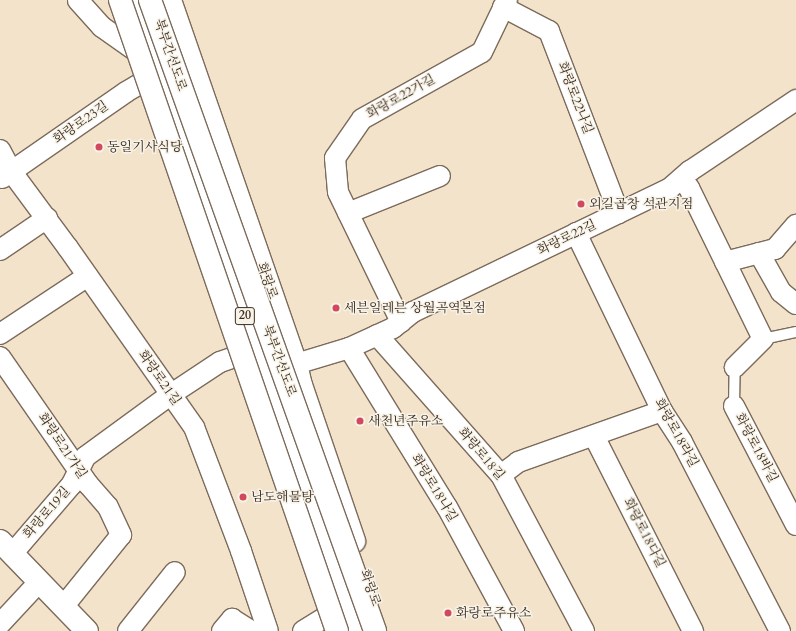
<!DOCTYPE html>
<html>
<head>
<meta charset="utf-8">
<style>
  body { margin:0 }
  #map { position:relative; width:796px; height:631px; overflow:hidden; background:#f4e3cb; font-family:Cardo,"Noto Serif KR",serif }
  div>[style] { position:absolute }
  .roads { filter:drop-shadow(1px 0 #7c6b5b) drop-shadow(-1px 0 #7c6b5b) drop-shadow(0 1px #7c6b5b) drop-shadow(0 -1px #7c6b5b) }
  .lane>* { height:10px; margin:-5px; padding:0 5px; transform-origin:5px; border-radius:5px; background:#fff }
  .street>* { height:20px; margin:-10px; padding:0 10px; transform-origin:10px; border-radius:10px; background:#fff }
  .secondary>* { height:22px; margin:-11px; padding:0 11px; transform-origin:11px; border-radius:11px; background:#fff }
  .primary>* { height:22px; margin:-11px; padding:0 11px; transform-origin:11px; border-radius:11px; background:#fff }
  .bridges { filter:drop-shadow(1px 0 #7c6b5b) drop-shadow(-1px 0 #7c6b5b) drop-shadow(0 1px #7c6b5b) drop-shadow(0 -1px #7c6b5b) }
  .highway-bridge>* { height:22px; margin:-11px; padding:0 11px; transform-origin:11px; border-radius:11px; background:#fff }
  .dots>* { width:11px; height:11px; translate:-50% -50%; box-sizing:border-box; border:2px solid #f7f3e8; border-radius:50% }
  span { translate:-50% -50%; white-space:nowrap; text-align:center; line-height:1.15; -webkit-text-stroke:3px #f7f3e8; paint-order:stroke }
  .shield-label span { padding:1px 3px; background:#f7f3e8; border:1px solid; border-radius:3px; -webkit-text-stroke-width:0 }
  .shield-label { font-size:12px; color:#3b2a1e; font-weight:700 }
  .street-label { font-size:13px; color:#3b2a1e }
  .poi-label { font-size:13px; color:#3b2a1e }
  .left { translate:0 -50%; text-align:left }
</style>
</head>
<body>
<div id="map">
  <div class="roads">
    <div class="lane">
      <i style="left:763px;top:339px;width:34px;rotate:-12deg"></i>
      <i style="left:734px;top:406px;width:39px;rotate:-89deg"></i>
    </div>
    <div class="street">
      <i style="left:503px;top:7px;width:52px;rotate:27.6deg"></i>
      <i style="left:549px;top:31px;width:195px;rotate:69deg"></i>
      <i style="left:0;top:150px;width:24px;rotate:62deg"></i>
      <i style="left:11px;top:171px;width:96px;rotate:53.5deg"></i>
      <i style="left:68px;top:248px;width:219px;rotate:54.9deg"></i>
      <i style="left:194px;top:427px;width:133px;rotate:69.2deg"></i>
      <i style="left:241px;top:551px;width:84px;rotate:71.4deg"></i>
      <i style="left:2px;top:178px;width:151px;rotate:-34.7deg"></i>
      <i style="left:126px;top:92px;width:43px;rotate:-30.7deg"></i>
      <i style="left:163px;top:70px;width:75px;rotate:-144.8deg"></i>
      <i style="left:102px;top:27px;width:36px;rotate:-132deg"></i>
      <i style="left:681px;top:179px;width:12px;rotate:48deg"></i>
      <i style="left:689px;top:188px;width:168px;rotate:63.9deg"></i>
      <i style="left:763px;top:339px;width:40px;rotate:135deg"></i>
      <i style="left:348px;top:213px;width:99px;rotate:-21.9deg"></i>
      <i style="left:576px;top:233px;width:198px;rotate:64.2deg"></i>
      <i style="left:662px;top:411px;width:37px;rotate:57deg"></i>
      <i style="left:682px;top:442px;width:213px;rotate:62.6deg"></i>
      <i style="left:0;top:250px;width:57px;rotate:-34.2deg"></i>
      <i style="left:759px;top:253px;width:45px;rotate:60.6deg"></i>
      <i style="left:781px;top:292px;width:19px;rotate:39deg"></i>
      <i style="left:725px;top:262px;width:52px;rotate:-14.6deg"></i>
      <i style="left:775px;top:249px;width:32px;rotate:-49deg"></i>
      <i style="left:401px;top:322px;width:144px;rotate:-115.9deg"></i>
      <i style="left:338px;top:192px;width:34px;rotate:-95deg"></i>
      <i style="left:335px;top:158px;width:47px;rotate:-55.3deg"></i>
      <i style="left:362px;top:119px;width:137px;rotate:-29.2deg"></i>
      <i style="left:482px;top:52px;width:58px;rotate:-64.3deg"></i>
      <i style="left:0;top:334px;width:105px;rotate:-33.4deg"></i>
      <i style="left:377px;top:335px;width:187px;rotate:48.5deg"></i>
      <i style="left:501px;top:475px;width:177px;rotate:62deg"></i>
      <i style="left:349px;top:348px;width:187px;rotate:58.4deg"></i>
      <i style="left:447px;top:507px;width:141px;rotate:61.6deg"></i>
      <i style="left:0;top:357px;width:155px;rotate:55.3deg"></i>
      <i style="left:88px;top:484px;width:30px;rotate:49deg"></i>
      <i style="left:108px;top:507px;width:31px;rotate:65deg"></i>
      <i style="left:121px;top:535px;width:92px;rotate:128.9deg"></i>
      <i style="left:296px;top:364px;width:55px;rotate:-16.8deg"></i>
      <i style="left:349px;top:348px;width:48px;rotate:-24.4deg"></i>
      <i style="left:393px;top:328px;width:26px;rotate:-39deg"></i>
      <i style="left:413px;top:312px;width:284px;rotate:-25.7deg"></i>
      <i style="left:669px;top:189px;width:28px;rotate:-41deg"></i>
      <i style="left:690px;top:171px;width:128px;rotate:-33.8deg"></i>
      <i style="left:734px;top:406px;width:134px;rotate:62.5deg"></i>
      <i style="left:594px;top:436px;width:219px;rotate:63.1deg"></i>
      <i style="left:501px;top:475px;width:21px;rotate:-37deg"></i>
      <i style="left:518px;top:462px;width:153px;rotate:-19.5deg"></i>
      <i style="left:12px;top:554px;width:92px;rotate:-49.4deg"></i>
      <i style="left:72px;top:484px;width:30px;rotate:-64deg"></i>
      <i style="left:85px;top:457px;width:105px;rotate:-36.1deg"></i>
      <i style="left:170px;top:395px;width:60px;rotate:-33.4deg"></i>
      <i style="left:220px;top:362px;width:34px;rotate:-19deg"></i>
      <i style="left:0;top:624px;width:57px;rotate:-47.1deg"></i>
      <i style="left:128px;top:631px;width:75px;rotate:-51.5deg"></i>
      <i style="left:222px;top:631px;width:16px;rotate:-50deg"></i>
      <i style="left:232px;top:619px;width:22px;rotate:32deg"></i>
      <i style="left:303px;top:631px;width:49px;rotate:-31.8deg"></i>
    </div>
    <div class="secondary">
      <i style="left:0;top:541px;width:125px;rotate:46deg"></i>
    </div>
    <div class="primary">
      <i style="left:138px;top:0;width:311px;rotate:70.9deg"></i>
      <i style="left:240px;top:294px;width:58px;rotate:78.1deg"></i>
      <i style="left:252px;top:351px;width:45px;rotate:68deg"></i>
      <i style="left:269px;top:393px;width:253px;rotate:70.3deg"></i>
      <i style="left:170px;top:0;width:385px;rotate:70.9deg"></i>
      <i style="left:296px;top:364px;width:22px;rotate:77deg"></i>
      <i style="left:301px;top:385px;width:165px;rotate:71.2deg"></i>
    </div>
  </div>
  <div class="bridges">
    <div class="highway-bridge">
      <i style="left:120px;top:0;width:667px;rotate:71.02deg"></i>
      <i style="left:150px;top:0;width:670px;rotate:70.37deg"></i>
    </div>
  </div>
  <div class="dots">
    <i style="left:99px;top:147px;background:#d1495b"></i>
    <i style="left:581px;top:204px;background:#d1495b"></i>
    <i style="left:336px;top:308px;background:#d1495b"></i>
    <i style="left:360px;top:421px;background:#d1495b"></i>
    <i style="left:243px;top:497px;background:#d1495b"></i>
    <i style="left:448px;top:613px;background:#d1495b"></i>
  </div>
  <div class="shield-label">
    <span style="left:245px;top:316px">20</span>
  </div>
  <div class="street-label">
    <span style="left:170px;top:55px;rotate:71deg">북부간선도로</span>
    <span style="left:401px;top:97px;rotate:-29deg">화랑로22가길</span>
    <span style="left:575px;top:98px;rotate:69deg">화랑로22나길</span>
    <span style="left:81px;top:123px;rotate:-35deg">화랑로23길</span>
    <span style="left:567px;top:238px;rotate:-26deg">화랑로22길</span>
    <span style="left:267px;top:281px;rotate:71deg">화랑로</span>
    <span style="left:279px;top:361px;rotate:70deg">북부간선도로</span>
    <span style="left:159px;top:378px;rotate:55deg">화랑로21길</span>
    <span style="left:676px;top:433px;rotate:61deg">화랑로18라길</span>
    <span style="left:62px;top:446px;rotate:56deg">화랑로21가길</span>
    <span style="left:756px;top:448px;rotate:62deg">화랑로18바길</span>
    <span style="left:481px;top:454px;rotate:50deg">화랑로18길</span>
    <span style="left:434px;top:488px;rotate:59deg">화랑로18나길</span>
    <span style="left:47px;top:513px;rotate:-49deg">화랑로19길</span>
    <span style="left:644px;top:533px;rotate:63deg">화랑로18다길</span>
    <span style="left:370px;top:588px;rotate:71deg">화랑로</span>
  </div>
  <div class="poi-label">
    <span class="left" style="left:107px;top:147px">동일기사식당</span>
    <span class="left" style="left:589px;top:204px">외길곱창 석관지점</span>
    <span class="left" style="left:344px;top:308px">세븐일레븐 상월곡역본점</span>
    <span class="left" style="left:368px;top:421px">새천년주유소</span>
    <span class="left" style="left:251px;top:497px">남도해물탕</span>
    <span class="left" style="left:456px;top:613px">화랑로주유소</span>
  </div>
</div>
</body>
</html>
